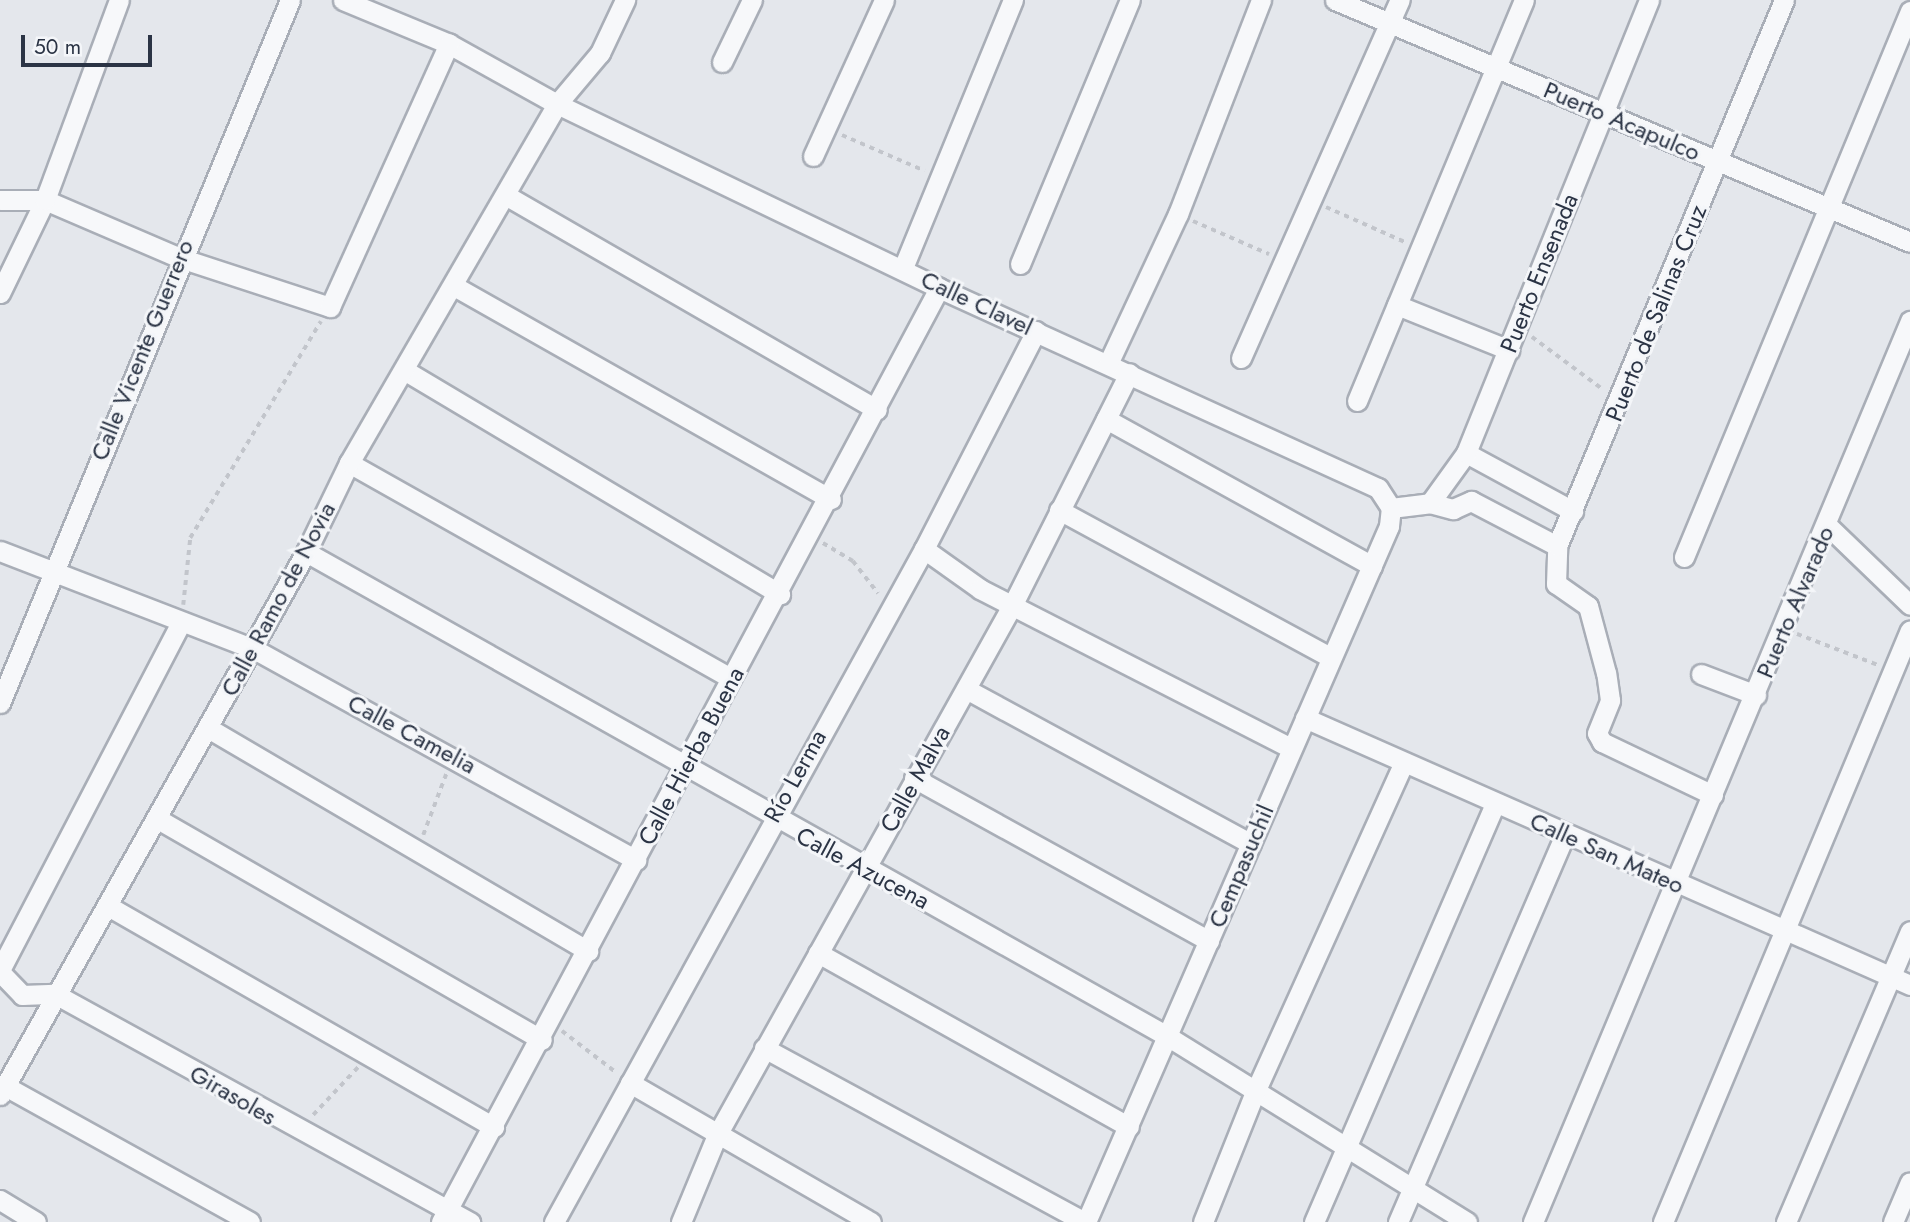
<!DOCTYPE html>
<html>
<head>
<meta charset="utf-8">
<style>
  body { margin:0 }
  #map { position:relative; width:1910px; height:1222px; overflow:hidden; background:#e4e7ec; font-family:Jost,sans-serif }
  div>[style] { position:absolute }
  .path>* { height:3.5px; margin-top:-1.75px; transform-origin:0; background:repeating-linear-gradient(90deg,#c2c5cb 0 5px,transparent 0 10px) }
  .roads { filter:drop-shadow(2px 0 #a9aeb7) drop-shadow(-2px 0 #a9aeb7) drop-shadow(0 2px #a9aeb7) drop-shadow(0 -2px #a9aeb7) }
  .minor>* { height:19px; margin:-9.5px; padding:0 9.5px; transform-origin:9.5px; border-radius:9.5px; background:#f7f8fa }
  span { translate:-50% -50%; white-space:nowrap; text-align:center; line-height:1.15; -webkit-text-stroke:6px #f4f6f9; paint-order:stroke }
  .street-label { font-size:24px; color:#2b3445 }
  .scale { position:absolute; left:21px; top:35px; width:131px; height:32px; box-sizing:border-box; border:4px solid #2b3445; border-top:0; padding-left:9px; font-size:21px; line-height:24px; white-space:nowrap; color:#2b3445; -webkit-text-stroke:5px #f4f6f9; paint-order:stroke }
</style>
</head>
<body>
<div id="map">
  <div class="path">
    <i style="left:842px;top:135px;width:90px;rotate:23.4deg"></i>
    <i style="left:1326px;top:207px;width:86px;rotate:23.9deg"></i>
    <i style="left:1193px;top:221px;width:83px;rotate:23.5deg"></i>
    <i style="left:1532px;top:337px;width:89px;rotate:36.4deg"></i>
    <i style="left:823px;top:543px;width:35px;rotate:31deg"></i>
    <i style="left:853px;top:561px;width:41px;rotate:52deg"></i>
    <i style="left:183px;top:605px;width:67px;rotate:-84deg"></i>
    <i style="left:190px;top:538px;width:253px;rotate:-58.9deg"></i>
    <i style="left:1797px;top:634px;width:87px;rotate:20.9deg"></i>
    <i style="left:423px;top:835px;width:65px;rotate:-69.3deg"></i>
    <i style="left:562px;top:1031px;width:69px;rotate:37.4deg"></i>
    <i style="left:313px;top:1115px;width:66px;rotate:-46.8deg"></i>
  </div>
  <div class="roads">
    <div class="minor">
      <i style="left:343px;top:0;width:115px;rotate:22.5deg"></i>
      <i style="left:449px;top:44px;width:124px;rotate:29.1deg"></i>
      <i style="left:557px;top:104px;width:424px;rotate:25.7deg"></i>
      <i style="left:939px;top:288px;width:482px;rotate:24.5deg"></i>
      <i style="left:1378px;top:488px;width:24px;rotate:57deg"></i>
      <i style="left:1335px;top:0;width:624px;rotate:22.82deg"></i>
      <i style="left:722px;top:62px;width:69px;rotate:-64.2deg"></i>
      <i style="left:813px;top:156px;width:171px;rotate:-65.5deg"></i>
      <i style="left:507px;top:196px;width:427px;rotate:30deg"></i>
      <i style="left:0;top:200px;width:45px"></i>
      <i style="left:45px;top:200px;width:147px;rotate:23.2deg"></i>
      <i style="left:180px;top:258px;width:158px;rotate:18.1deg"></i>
      <i style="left:330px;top:307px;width:289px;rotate:-65.7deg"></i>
      <i style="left:1020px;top:264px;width:286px;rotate:-67.4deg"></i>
      <i style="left:903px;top:268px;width:290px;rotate:-67.7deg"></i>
      <i style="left:454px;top:286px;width:433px;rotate:29.5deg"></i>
      <i style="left:0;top:293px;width:103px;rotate:-64.2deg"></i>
      <i style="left:45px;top:200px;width:213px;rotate:-69.7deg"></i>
      <i style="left:1397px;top:305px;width:121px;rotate:21.9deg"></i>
      <i style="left:1241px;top:358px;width:392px;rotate:-66.1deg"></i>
      <i style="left:1108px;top:364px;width:166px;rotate:-65deg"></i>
      <i style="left:1178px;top:214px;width:230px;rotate:-68.8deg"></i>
      <i style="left:404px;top:370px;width:438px;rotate:30.8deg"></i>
      <i style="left:1357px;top:401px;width:434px;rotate:-67.4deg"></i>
      <i style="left:1106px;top:419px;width:304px;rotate:28.9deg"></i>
      <i style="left:1466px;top:453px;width:122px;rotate:28.5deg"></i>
      <i style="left:349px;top:463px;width:438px;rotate:29.4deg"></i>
      <i style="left:1430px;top:503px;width:24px;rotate:15deg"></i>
      <i style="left:1453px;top:509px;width:20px;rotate:-24deg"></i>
      <i style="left:1471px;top:501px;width:97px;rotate:27.6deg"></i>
      <i style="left:1391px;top:508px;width:39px;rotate:-7deg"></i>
      <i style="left:1430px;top:503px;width:62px;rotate:-54.2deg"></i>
      <i style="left:1466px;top:453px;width:489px;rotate:-68deg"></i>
      <i style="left:1059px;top:510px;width:308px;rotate:28.5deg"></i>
      <i style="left:1827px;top:525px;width:115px;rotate:43.9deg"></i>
      <i style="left:924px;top:549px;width:69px;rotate:35.5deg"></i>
      <i style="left:980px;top:589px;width:349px;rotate:27.1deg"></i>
      <i style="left:0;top:551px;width:270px;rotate:21.1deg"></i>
      <i style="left:252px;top:648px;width:439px;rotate:28.9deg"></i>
      <i style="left:306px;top:552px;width:988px;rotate:29.34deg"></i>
      <i style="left:1167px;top:1036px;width:353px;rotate:31.8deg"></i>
      <i style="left:1684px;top:557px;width:591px;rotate:-67.51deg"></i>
      <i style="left:1701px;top:674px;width:59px;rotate:20.9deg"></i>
      <i style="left:966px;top:689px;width:324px;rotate:28.5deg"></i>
      <i style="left:0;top:703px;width:760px;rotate:-67.58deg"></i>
      <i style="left:1305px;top:718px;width:661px;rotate:23.81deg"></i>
      <i style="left:208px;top:728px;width:441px;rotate:30.4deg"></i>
      <i style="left:914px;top:778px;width:337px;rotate:28.9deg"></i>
      <i style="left:1713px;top:795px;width:123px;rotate:-154.5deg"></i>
      <i style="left:1602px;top:742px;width:10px;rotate:-119deg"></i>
      <i style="left:1597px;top:733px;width:35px;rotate:-68deg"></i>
      <i style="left:1610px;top:700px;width:27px;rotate:-98deg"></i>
      <i style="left:1606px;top:673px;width:69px;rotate:-105deg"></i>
      <i style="left:1588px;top:606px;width:39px;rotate:-145deg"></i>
      <i style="left:1556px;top:584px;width:38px;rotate:-88deg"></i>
      <i style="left:1557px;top:546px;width:591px;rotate:-67.42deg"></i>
      <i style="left:156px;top:818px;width:445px;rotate:29.9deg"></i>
      <i style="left:108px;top:906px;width:445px;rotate:29.8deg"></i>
      <i style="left:818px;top:953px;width:356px;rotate:29.2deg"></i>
      <i style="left:0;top:970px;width:392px;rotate:-62.5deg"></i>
      <i style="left:0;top:972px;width:32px;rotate:46deg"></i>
      <i style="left:22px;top:995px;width:33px;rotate:-2deg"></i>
      <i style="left:55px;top:994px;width:474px;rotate:28.8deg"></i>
      <i style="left:764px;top:1048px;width:365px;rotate:28.5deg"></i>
      <i style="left:630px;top:1083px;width:278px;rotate:30deg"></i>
      <i style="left:5px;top:1086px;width:280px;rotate:29deg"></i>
      <i style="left:0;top:1095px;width:623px;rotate:-60.6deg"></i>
      <i style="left:306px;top:552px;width:99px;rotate:-64.2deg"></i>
      <i style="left:349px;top:463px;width:415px;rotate:-59.9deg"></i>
      <i style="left:557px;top:104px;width:67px;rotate:-49.9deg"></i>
      <i style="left:600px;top:53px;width:59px;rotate:-64.7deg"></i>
      <i style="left:0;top:1200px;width:42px;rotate:31.4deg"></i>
      <i style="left:441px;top:1222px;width:1058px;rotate:-61.93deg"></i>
      <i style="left:554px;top:1222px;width:768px;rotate:-61.2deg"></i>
      <i style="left:924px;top:549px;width:245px;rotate:-62.8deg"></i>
      <i style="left:681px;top:1222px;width:94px;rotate:-67.5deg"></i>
      <i style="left:717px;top:1135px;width:610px;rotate:-60.87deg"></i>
      <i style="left:1014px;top:602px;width:256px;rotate:-63.3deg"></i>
      <i style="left:1086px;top:1222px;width:759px;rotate:-66.47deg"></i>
      <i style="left:1389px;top:526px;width:18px;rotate:-84deg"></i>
      <i style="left:1203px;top:1222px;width:140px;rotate:-68.2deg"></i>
      <i style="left:1255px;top:1092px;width:360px;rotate:-65.7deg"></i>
      <i style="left:1314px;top:1222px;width:456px;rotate:-66.6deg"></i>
      <i style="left:1398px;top:1222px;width:422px;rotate:-66.7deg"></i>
      <i style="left:1533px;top:1222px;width:977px;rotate:-67.29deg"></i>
      <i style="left:1663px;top:1222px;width:641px;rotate:-67.35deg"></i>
      <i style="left:1786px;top:1222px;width:316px;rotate:-66.9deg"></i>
      <i style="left:1893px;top:1222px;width:43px;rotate:-67deg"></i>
    </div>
  </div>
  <div class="street-label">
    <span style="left:1622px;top:121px;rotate:23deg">Puerto Acapulco</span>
    <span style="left:1539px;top:273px;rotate:-68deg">Puerto Ensenada</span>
    <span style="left:977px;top:303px;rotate:25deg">Calle Clavel</span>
    <span style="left:1656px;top:313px;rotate:-68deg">Puerto de Salinas Cruz</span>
    <span style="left:142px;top:350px;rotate:-68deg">Calle Vicente Guerrero</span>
    <span style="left:278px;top:599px;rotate:-62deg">Calle Ramo de Novia</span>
    <span style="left:1795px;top:602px;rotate:-67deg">Puerto Alvarado</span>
    <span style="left:412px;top:734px;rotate:28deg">Calle Camelia</span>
    <span style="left:691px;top:756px;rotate:-62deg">Calle Hierba Buena</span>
    <span style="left:795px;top:776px;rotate:-61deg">Río Lerma</span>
    <span style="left:915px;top:779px;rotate:-61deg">Calle Malva</span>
    <span style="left:1607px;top:853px;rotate:24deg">Calle San Mateo</span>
    <span style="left:1241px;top:866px;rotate:-67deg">Cempasuchil</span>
    <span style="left:863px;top:868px;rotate:28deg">Calle Azucena</span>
    <span style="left:233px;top:1095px;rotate:30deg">Girasoles</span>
  </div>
  <div class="scale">50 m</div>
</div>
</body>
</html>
